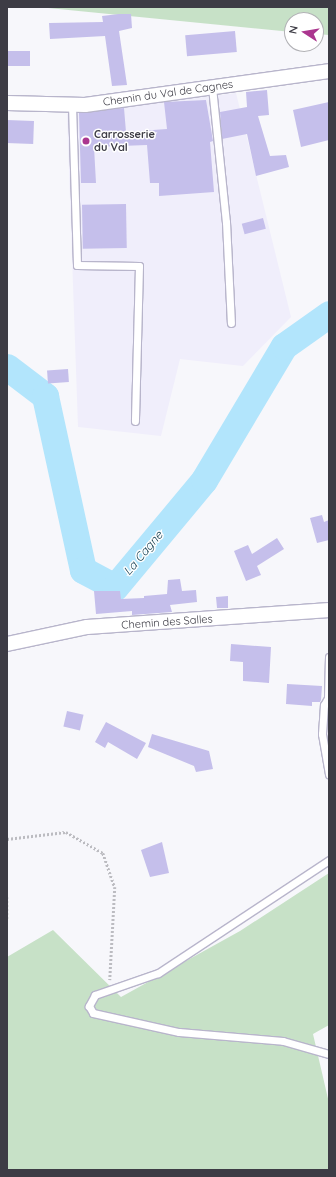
<!DOCTYPE html>
<html>
<head>
<meta charset="utf-8">
<style>
  body { margin:0 }
  #map { position:relative; width:336px; height:1177px; overflow:hidden; background:#f7f7fb; font-family:Quicksand,sans-serif }
  div>[style] { position:absolute }
  .built>* { inset:0; background:#f0eefb }
  .green>* { inset:0; background:#c7e1c7 }
  .river>* { height:27px; margin:-13.5px; padding:0 13.5px; transform-origin:13.5px; border-radius:13.5px; background:#b2e5fc }
  .building>* { inset:0; background:#c5bfeb; transform-origin:0 0 }
  .path>* { height:2.5px; margin-top:-1.25px; transform-origin:0; background:repeating-linear-gradient(90deg,#bcbcc1 0 2px,transparent 0 4px) }
  .roads { filter:drop-shadow(1px 0 #b8b5cb) drop-shadow(-1px 0 #b8b5cb) drop-shadow(0 1px #b8b5cb) drop-shadow(0 -1px #b8b5cb) }
  .service>* { height:7px; margin:-3.5px; padding:0 3.5px; transform-origin:3.5px; border-radius:3.5px; background:#fff }
  .minor>* { height:14px; margin:-7px; padding:0 7px; transform-origin:7px; border-radius:7px; background:#fff }
  .dots>* { width:11px; height:11px; translate:-50% -50%; box-sizing:border-box; border:2px solid #fff; border-radius:50% }
  span { translate:-50% -50%; white-space:nowrap; text-align:center; line-height:1.15; -webkit-text-stroke:3px #fff; paint-order:stroke }
  .street-label { font-size:11px; color:#3d3c45 }
  .poi-label { font-size:11px; color:#3d3c45; font-weight:700 }
  .left { translate:0 -50%; text-align:left }
  .water-label { font-size:12px; color:#174152; font-style:italic }
  .frame { position:absolute; inset:0; border:8px solid #3d3c45; pointer-events:none }
  .north { position:absolute; left:284px; top:12px; width:40px; height:40px; box-sizing:border-box; background:#fff; border:1px solid #b1b1b5; border-radius:50%; rotate:282deg; font-size:11px; font-weight:700; line-height:16px; text-align:center; color:#3d3c45 }
  .north::after { content:''; display:block; margin:auto; width:14px; height:18px; background:#ab368f; clip-path:polygon(50% 0,100% 100%,50% 72%,0 100%) }
</style>
</head>
<body>
<div id="map">
  <div class="built">
    <i style="clip-path:polygon(236px 93px,291px 317px,243px 366px,180px 359px,161px 436px,78px 427px,67px 114px)"></i>
  </div>
  <div class="green">
    <i style="clip-path:polygon(38px 7px,329px 7px,329px 35px,316px 34px,316px 20px,292px 20px,292px 32px)"></i>
    <i style="clip-path:polygon(329px 873px,329px 1025px,313px 1034px,329px 1103px,329px 1170px,7px 1170px,7px 957px,53px 930px,121px 997px,240px 931px)"></i>
  </div>
  <div class="river">
    <i style="left:7px;top:367px;width:48px;rotate:37.3deg"></i>
    <i style="left:45px;top:396px;width:178px;rotate:77.7deg"></i>
    <i style="left:83px;top:570px;width:36px;rotate:28deg"></i>
    <i style="left:115px;top:587px;width:139px;rotate:-50.2deg"></i>
    <i style="left:204px;top:480px;width:156px;rotate:-59.2deg"></i>
    <i style="left:284px;top:346px;width:55px;rotate:-35.4deg"></i>
  </div>
  <div class="building">
    <i style="clip-path:polygon(119px 14px,131px 14px,132px 28px,119px 31px,127px 85px,112px 86px,105px 36px,50px 39px,49px 23px,103px 22px,102px 16px)"></i>
    <i style="left:235px;top:31px;width:21px;height:50px;rotate:85deg"></i>
    <i style="left:7px;top:51px;width:23px;height:15px"></i>
    <i style="clip-path:polygon(267px 90px,269px 115px,258px 116px,270px 156px,286px 155px,289px 167px,256px 176px,247px 134px,222px 139px,220px 112px,247px 107px,246px 92px)"></i>
    <i style="clip-path:polygon(206px 100px,213px 141px,210px 142px,214px 192px,159px 196px,159px 183px,150px 183px,147px 145px,94px 147px,96px 183px,81px 183px,79px 113px,124px 108px,126px 132px,167px 129px,164px 102px)"></i>
    <i style="clip-path:polygon(329px 102px,329px 140px,301px 147px,293px 110px)"></i>
    <i style="left:7px;top:120px;width:27px;height:23px;rotate:2deg"></i>
    <i style="left:126px;top:204px;width:44px;height:44px;rotate:89deg"></i>
    <i style="left:263px;top:218px;width:11px;height:22px;rotate:75deg"></i>
    <i style="left:68px;top:369px;width:13px;height:21px;rotate:86deg"></i>
    <i style="clip-path:polygon(322px 515px,324px 522px,329px 520px,329px 540px,317px 543px,310px 518px)"></i>
    <i style="clip-path:polygon(277px 538px,284px 549px,257px 566px,261px 575px,246px 581px,234px 551px,248px 545px,252px 554px)"></i>
    <i style="clip-path:polygon(180px 579px,182px 591px,196px 590px,197px 602px,170px 605px,172px 612px,132px 615px,132px 611px,96px 614px,94px 591px,120px 591px,121px 599px,144px 598px,144px 596px,167px 594px,168px 580px)"></i>
    <i style="clip-path:polygon(228px 596px,228px 608px,217px 608px,216px 597px)"></i>
    <i style="clip-path:polygon(231px 644px,271px 647px,269px 683px,243px 681px,243px 662px,230px 661px)"></i>
    <i style="clip-path:polygon(287px 684px,322px 686px,321px 700px,320px 702px,312px 702px,312px 706px,286px 704px)"></i>
    <i style="left:67px;top:711px;width:17px;height:16px;rotate:13deg"></i>
    <i style="clip-path:polygon(106px 722px,146px 743px,137px 759px,108px 742px,105px 748px,95px 742px)"></i>
    <i style="clip-path:polygon(152px 734px,209px 751px,213px 769px,196px 772px,194px 766px,148px 747px)"></i>
    <i style="clip-path:polygon(162px 842px,169px 873px,150px 877px,141px 850px)"></i>
  </div>
  <div class="path">
    <i style="left:7px;top:839px;width:59px;rotate:-6.8deg"></i>
    <i style="left:66px;top:832px;width:43px;rotate:29.6deg"></i>
    <i style="left:103px;top:853px;width:36px;rotate:71deg"></i>
    <i style="left:115px;top:887px;width:93px;rotate:93.1deg"></i>
    <i style="left:7px;top:897px;width:23px;rotate:90deg"></i>
  </div>
  <div class="roads">
    <div class="service">
      <i style="left:212px;top:87px;width:136px;rotate:84.1deg"></i>
      <i style="left:226px;top:222px;width:101px;rotate:87.2deg"></i>
      <i style="left:72px;top:105px;width:160px;rotate:88.2deg"></i>
      <i style="left:77px;top:265px;width:62px;rotate:0.9deg"></i>
      <i style="left:139px;top:266px;width:155px;rotate:91.5deg"></i>
      <i style="left:329px;top:657px;width:41px;rotate:91.4deg"></i>
      <i style="left:328px;top:698px;width:8px;rotate:120deg"></i>
      <i style="left:324px;top:705px;width:29px;rotate:94deg"></i>
      <i style="left:322px;top:734px;width:41px;rotate:80.1deg"></i>
      <i style="left:329px;top:860px;width:205px;rotate:146.5deg"></i>
      <i style="left:158px;top:973px;width:67px;rotate:160.8deg"></i>
      <i style="left:95px;top:995px;width:13px;rotate:119deg"></i>
      <i style="left:89px;top:1006px;width:8px;rotate:60deg"></i>
      <i style="left:93px;top:1013px;width:88px;rotate:12.5deg"></i>
      <i style="left:179px;top:1032px;width:104px;rotate:4.9deg"></i>
      <i style="left:283px;top:1041px;width:48px;rotate:15.8deg"></i>
    </div>
    <div class="minor">
      <i style="left:7px;top:103px;width:78px;rotate:1.5deg"></i>
      <i style="left:85px;top:105px;width:246px;rotate:-7.9deg"></i>
      <i style="left:7px;top:644px;width:82px;rotate:-12deg"></i>
      <i style="left:87px;top:627px;width:243px;rotate:-4deg"></i>
    </div>
  </div>
  <div class="dots">
    <i style="left:86px;top:141px;background:#ab368f"></i>
  </div>
  <div class="street-label">
    <span style="left:168px;top:93px;rotate:-8deg">Chemin du Val de Cagnes</span>
    <span style="left:167px;top:622px;rotate:-4deg">Chemin des Salles</span>
  </div>
  <div class="poi-label">
    <span class="left" style="left:94px;top:141px">Carrosserie<br>du Val</span>
  </div>
  <div class="water-label">
    <span style="left:143px;top:553px;rotate:-50deg">La Cagne</span>
  </div>
  <div class="frame"></div>
  <div class="north">N</div>
</div>
</body>
</html>
